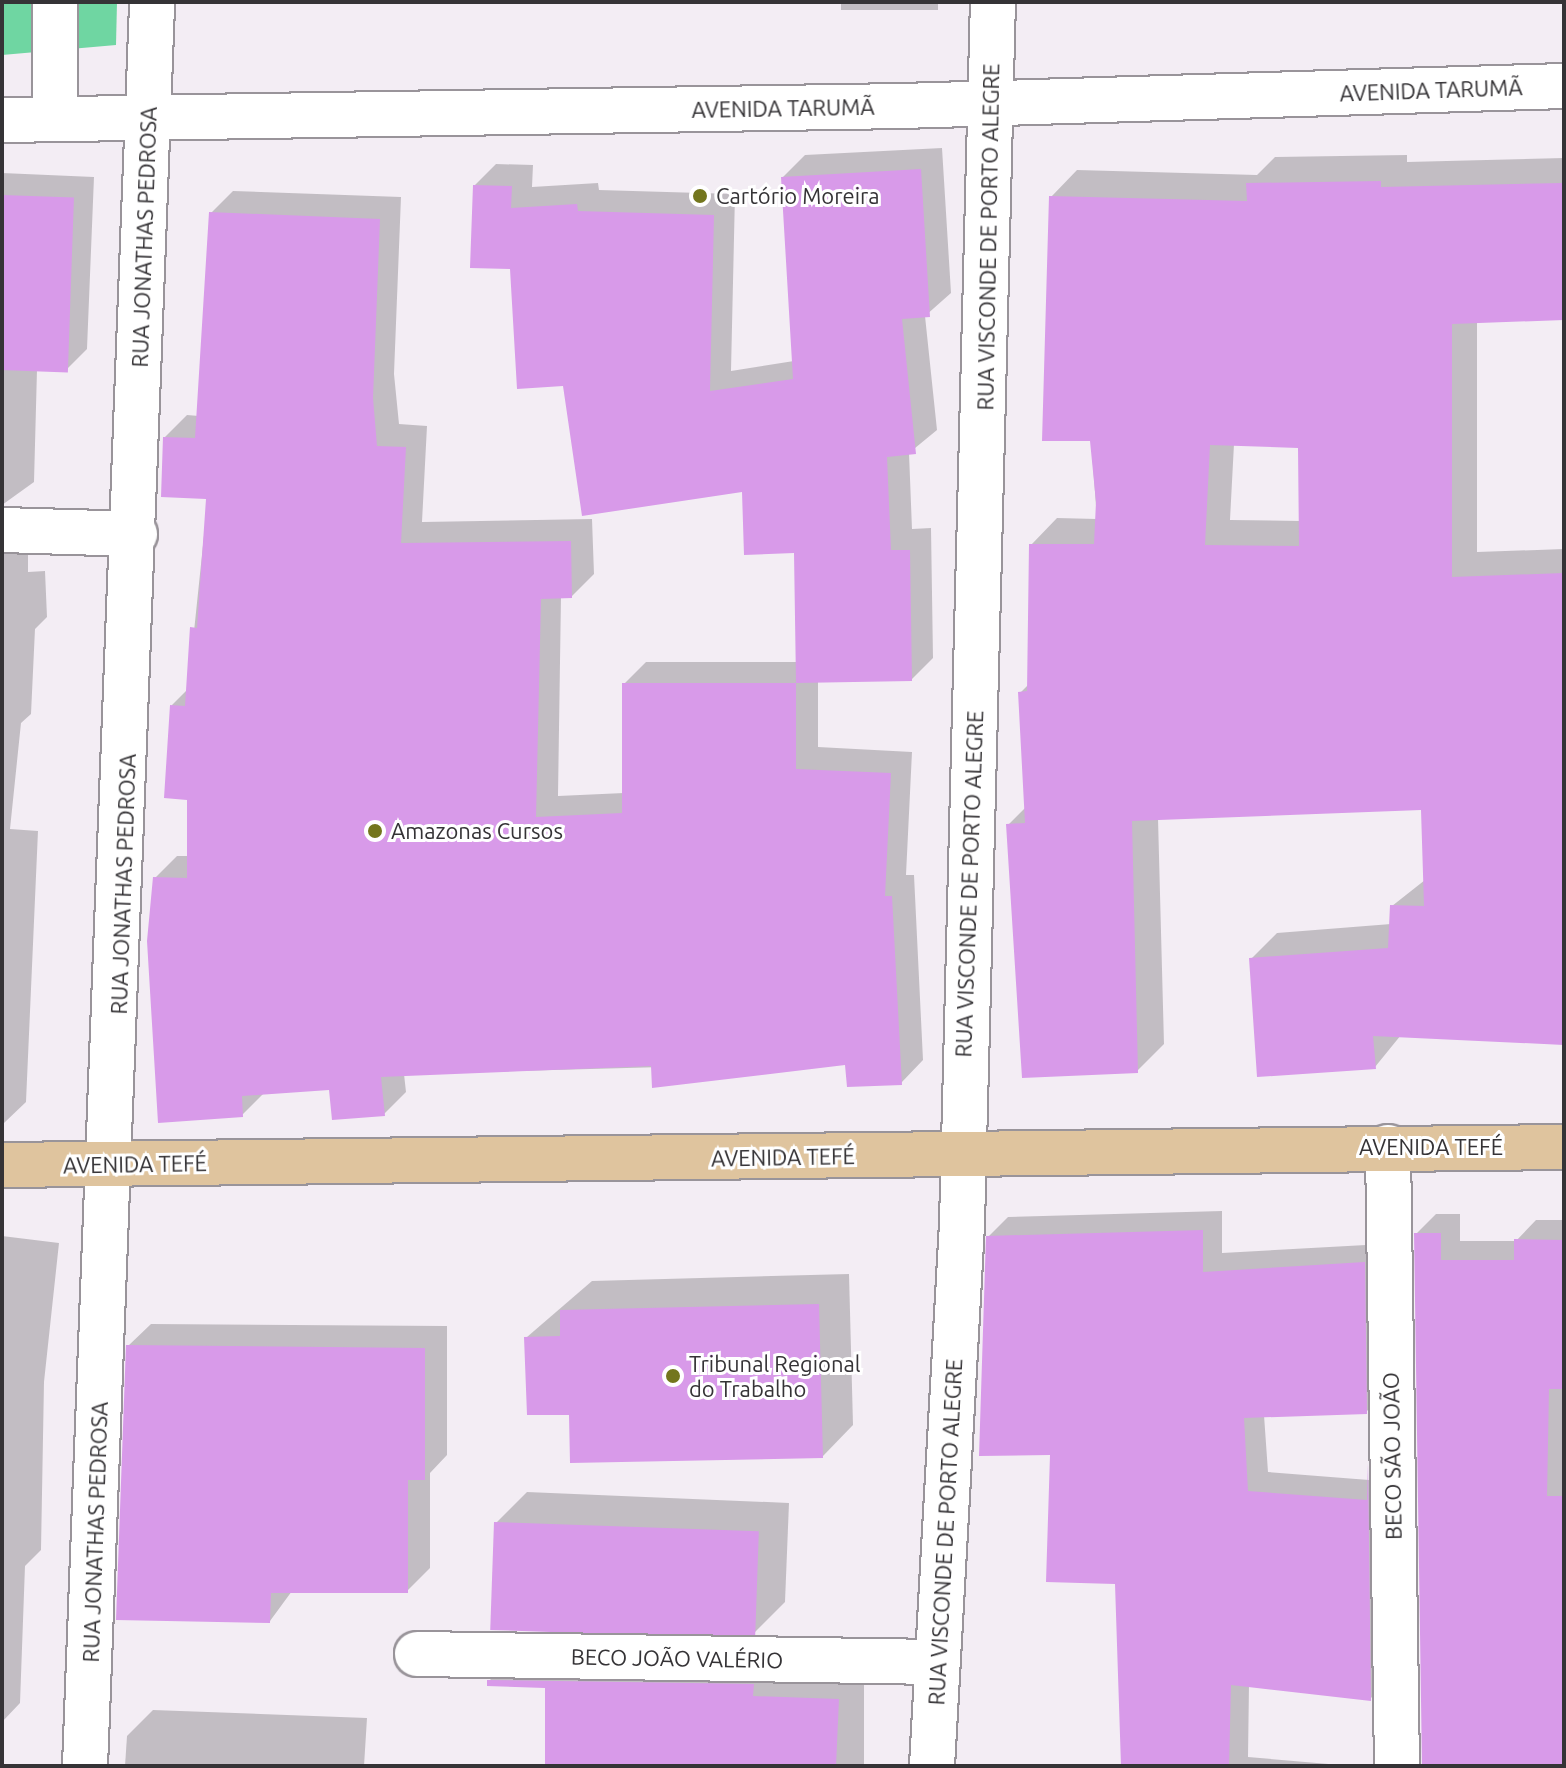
<!DOCTYPE html>
<html>
<head>
<meta charset="utf-8">
<style>
  body { margin:0 }
  #map { position:relative; width:1566px; height:1768px; overflow:hidden; background:#f3edf4; font-family:Ubuntu,sans-serif }
  div>[style] { position:absolute }
  .green>* { inset:0; background:#6fd6a2 }
  .shadow>* { inset:0; background:#0003; transform-origin:0 0 }
  .building>* { inset:0; background:#d89ae9; transform-origin:0 0 }
  .roads { filter:drop-shadow(2px 0 #99949a) drop-shadow(-2px 0 #99949a) drop-shadow(0 2px #99949a) drop-shadow(0 -2px #99949a) }
  .minor>* { height:44px; margin:-22px; padding:0 22px; transform-origin:22px; border-radius:22px; background:#fff }
  .major>* { height:44px; margin:-22px; padding:0 22px; transform-origin:22px; border-radius:22px; background:#dfc49e }
  .dots>* { width:22px; height:22px; translate:-50% -50%; box-sizing:border-box; border:4px solid #fff; border-radius:50% }
  span { translate:-50% -50%; white-space:nowrap; text-align:center; line-height:1.15; -webkit-text-stroke:6px #fff; paint-order:stroke }
  .street-label { font-size:22px; color:#353336 }
  .poi-label { font-size:22px; color:#353336 }
  .left { translate:0 -50%; text-align:left }
  .frame { position:absolute; inset:0; border:4px solid #353336; pointer-events:none }
</style>
</head>
<body>
<div id="map">
  <div class="green">
    <i style="clip-path:polygon(2px 2px,117px 2px,116px 45px,2px 55px)"></i>
  </div>
  <div class="shadow">
    <i style="left:841px;top:2px;width:97px;height:8px"></i>
    <i style="clip-path:polygon(1115px 2px,1262px 2px,1261px 4px)"></i>
    <i style="clip-path:polygon(942px 148px,951px 293px,925px 316px,937px 430px,909px 453px,912px 529px,931px 528px,933px 658px,911px 680px,818px 681px,818px 747px,912px 752px,906px 875px,914px 875px,923px 1060px,901px 1083px,847px 1062px,404px 1074px,406px 1092px,384px 1114px,330px 1088px,265px 1092px,242px 1115px,155px 878px,177px 856px,189px 856px,189px 798px,172px 705px,188px 689px,208px 497px,165px 437px,187px 415px,199px 416px,211px 213px,233px 191px,401px 197px,394px 374px,399px 424px,427px 426px,422px 522px,592px 519px,594px 574px,572px 596px,561px 596px,558px 796px,624px 793px,624px 684px,646px 662px,798px 662px,796px 551px,744px 490px,565px 384px,475px 185px,496px 164px,533px 165px,532px 187px,598px 183px,599px 190px,735px 194px,731px 371px,794px 361px,783px 177px,805px 155px)"></i>
    <i style="clip-path:polygon(evenodd,1407px 155px,1407px 162px,1564px 158px,1564px 318px,1477px 321px,1477px 552px,1564px 549px,1564px 1043px,1401px 1035px,1375px 1067px,1251px 959px,1277px 933px,1391px 924px,1392px 906px,1425px 880px,1423px 808px,1158px 818px,1164px 1044px,1137px 1071px,1008px 825px,1026px 807px,1020px 693px,1029px 684px,1031px 545px,1057px 518px,1097px 519px,1091px 439px,1051px 197px,1077px 170px,1257px 175px,1275px 157px,1407px 155px,1234px 444px,1299px 446px,1301px 521px,1230px 520px,1234px 444px)"></i>
    <i style="clip-path:polygon(2px 173px,94px 177px,87px 349px,65px 371px,37px 370px,34px 482px,2px 505px)"></i>
    <i style="clip-path:polygon(2px 514px,28px 534px,28px 572px,45px 571px,47px 617px,35px 629px,31px 714px,21px 723px,10px 829px,38px 831px,26px 1102px,4px 1123px)"></i>
    <i style="clip-path:polygon(1222px 1211px,1222px 1253px,1384px 1244px,1386px 1392px,1366px 1412px,1264px 1415px,1268px 1472px,1369px 1480px,1370px 1464px,1387px 1446px,1390px 1679px,1370px 1699px,1249px 1685px,1248px 1757px,1352px 1766px,1123px 1766px,1117px 1582px,1052px 1453px,988px 1237px,1008px 1217px)"></i>
    <i style="clip-path:polygon(1436px 1214px,1460px 1214px,1460px 1241px,1516px 1241px,1536px 1220px,1564px 1220px,1564px 1766px,1424px 1766px,1416px 1234px)"></i>
    <i style="clip-path:polygon(2px 1236px,59px 1243px,44px 1382px,41px 1550px,25px 1566px,20px 1703px,2px 1722px)"></i>
    <i style="clip-path:polygon(849px 1274px,853px 1425px,823px 1456px,571px 1413px,527px 1337px,592px 1281px)"></i>
    <i style="clip-path:polygon(151px 1324px,447px 1326px,447px 1455px,430px 1473px,430px 1568px,407px 1591px,292px 1591px,270px 1621px,128px 1346px)"></i>
    <i style="clip-path:polygon(527px 1492px,789px 1503px,785px 1602px,755px 1632px,496px 1523px)"></i>
    <i style="clip-path:polygon(515px 1655px,864px 1674px,864px 1766px,547px 1766px,547px 1686px,489px 1681px)"></i>
    <i style="clip-path:polygon(153px 1710px,367px 1718px,364px 1766px,125px 1766px,127px 1736px)"></i>
  </div>
  <div class="building">
    <i style="clip-path:polygon(921px 169px,930px 317px,902px 319px,916px 454px,887px 457px,891px 550px,910px 550px,912px 681px,796px 683px,794px 553px,744px 555px,742px 492px,582px 516px,563px 386px,517px 389px,510px 269px,470px 268px,473px 185px,512px 186px,511px 208px,577px 204px,578px 211px,714px 215px,710px 391px,793px 379px,781px 177px)"></i>
    <i style="clip-path:polygon(evenodd,1381px 181px,1381px 187px,1564px 183px,1564px 320px,1452px 324px,1452px 577px,1564px 573px,1564px 1045px,1373px 1036px,1376px 1069px,1257px 1077px,1249px 958px,1388px 948px,1390px 905px,1424px 906px,1421px 810px,1132px 821px,1138px 1073px,1022px 1078px,1006px 824px,1025px 823px,1018px 692px,1027px 691px,1029px 544px,1094px 544px,1096px 502px,1090px 441px,1042px 441px,1049px 196px,1247px 201px,1246px 183px,1381px 181px,1210px 445px,1298px 448px,1299px 546px,1205px 545px,1210px 445px)"></i>
    <i style="left:2px;top:195px;width:72px;height:175px;rotate:2deg"></i>
    <i style="clip-path:polygon(209px 212px,380px 219px,373px 398px,377px 446px,406px 447px,401px 543px,571px 541px,572px 598px,541px 599px,536px 817px,622px 813px,622px 683px,796px 683px,796px 769px,891px 773px,885px 896px,892px 896px,902px 1085px,847px 1087px,845px 1065px,652px 1088px,651px 1066px,381px 1077px,385px 1116px,332px 1120px,329px 1090px,242px 1096px,243px 1117px,158px 1123px,147px 941px,153px 877px,187px 878px,187px 800px,164px 798px,170px 705px,185px 706px,190px 627px,197px 628px,206px 499px,161px 497px,163px 437px,195px 438px)"></i>
    <i style="clip-path:polygon(1203px 1230px,1203px 1272px,1365px 1262px,1367px 1414px,1244px 1418px,1248px 1491px,1367px 1500px,1368px 1463px,1371px 1701px,1231px 1685px,1229px 1766px,1121px 1766px,1115px 1584px,1046px 1582px,1050px 1455px,979px 1456px,986px 1236px)"></i>
    <i style="clip-path:polygon(1414px 1233px,1441px 1233px,1441px 1260px,1514px 1260px,1514px 1239px,1564px 1240px,1564px 1389px,1549px 1389px,1547px 1496px,1564px 1496px,1564px 1766px,1422px 1766px)"></i>
    <i style="clip-path:polygon(819px 1304px,823px 1458px,570px 1463px,569px 1415px,527px 1415px,524px 1337px,560px 1336px,560px 1310px)"></i>
    <i style="clip-path:polygon(126px 1345px,425px 1348px,425px 1480px,408px 1480px,408px 1593px,271px 1593px,270px 1623px,116px 1620px)"></i>
    <i style="left:494px;top:1522px;width:265px;height:108px;rotate:2deg"></i>
    <i style="clip-path:polygon(487px 1680px,754px 1684px,753px 1696px,839px 1699px,836px 1766px,545px 1766px,545px 1688px,487px 1686px)"></i>
  </div>
  <div class="roads">
    <div class="minor">
      <i style="left:55px;top:119px;width:117px;rotate:-90deg"></i>
      <i style="left:2px;top:120px;width:900px;rotate:-0.89deg"></i>
      <i style="left:902px;top:106px;width:662px;rotate:-1.73deg"></i>
      <i style="left:2px;top:530px;width:133px;rotate:1.7deg"></i>
      <i style="left:1388px;top:1147px;width:619px;rotate:89.17deg"></i>
      <i style="left:417px;top:1654px;width:520px;rotate:0.88deg"></i>
      <i style="left:85px;top:1766px;width:1765px;rotate:-87.82deg"></i>
      <i style="left:932px;top:1766px;width:543px;rotate:-86.83deg"></i>
      <i style="left:962px;top:1224px;width:1222px;rotate:-88.55deg"></i>
    </div>
    <div class="major">
      <i style="left:2px;top:1165px;width:1562px;rotate:-0.66deg"></i>
    </div>
  </div>
  <div class="dots">
    <i style="left:700px;top:196px;background:#73761d"></i>
    <i style="left:375px;top:831px;background:#73761d"></i>
    <i style="left:673px;top:1376px;background:#73761d"></i>
  </div>
  <div class="street-label">
    <span style="left:1431px;top:90px;rotate:-2deg">AVENIDA TARUMÃ</span>
    <span style="left:783px;top:108px;rotate:-1deg">AVENIDA TARUMÃ</span>
    <span style="left:144px;top:237px;rotate:-88deg">RUA JONATHAS PEDROSA</span>
    <span style="left:988px;top:237px;rotate:-89deg">RUA VISCONDE DE PORTO ALEGRE</span>
    <span style="left:123px;top:884px;rotate:-88deg">RUA JONATHAS PEDROSA</span>
    <span style="left:969px;top:884px;rotate:-88deg">RUA VISCONDE DE PORTO ALEGRE</span>
    <span style="left:1431px;top:1147px">AVENIDA TEFÉ</span>
    <span style="left:783px;top:1157px;rotate:-1deg">AVENIDA TEFÉ</span>
    <span style="left:135px;top:1164px;rotate:-1deg">AVENIDA TEFÉ</span>
    <span style="left:1392px;top:1456px;rotate:-91deg">BECO SÃO JOÃO</span>
    <span style="left:95px;top:1532px;rotate:-88deg">RUA JONATHAS PEDROSA</span>
    <span style="left:945px;top:1532px;rotate:-87deg">RUA VISCONDE DE PORTO ALEGRE</span>
    <span style="left:677px;top:1658px;rotate:1deg">BECO JOÃO VALÉRIO</span>
  </div>
  <div class="poi-label">
    <span class="left" style="left:716px;top:196px">Cartório Moreira</span>
    <span class="left" style="left:391px;top:831px">Amazonas Cursos</span>
    <span class="left" style="left:689px;top:1376px">Tribunal Regional<br>do Trabalho</span>
  </div>
  <div class="frame"></div>
</div>
</body>
</html>
